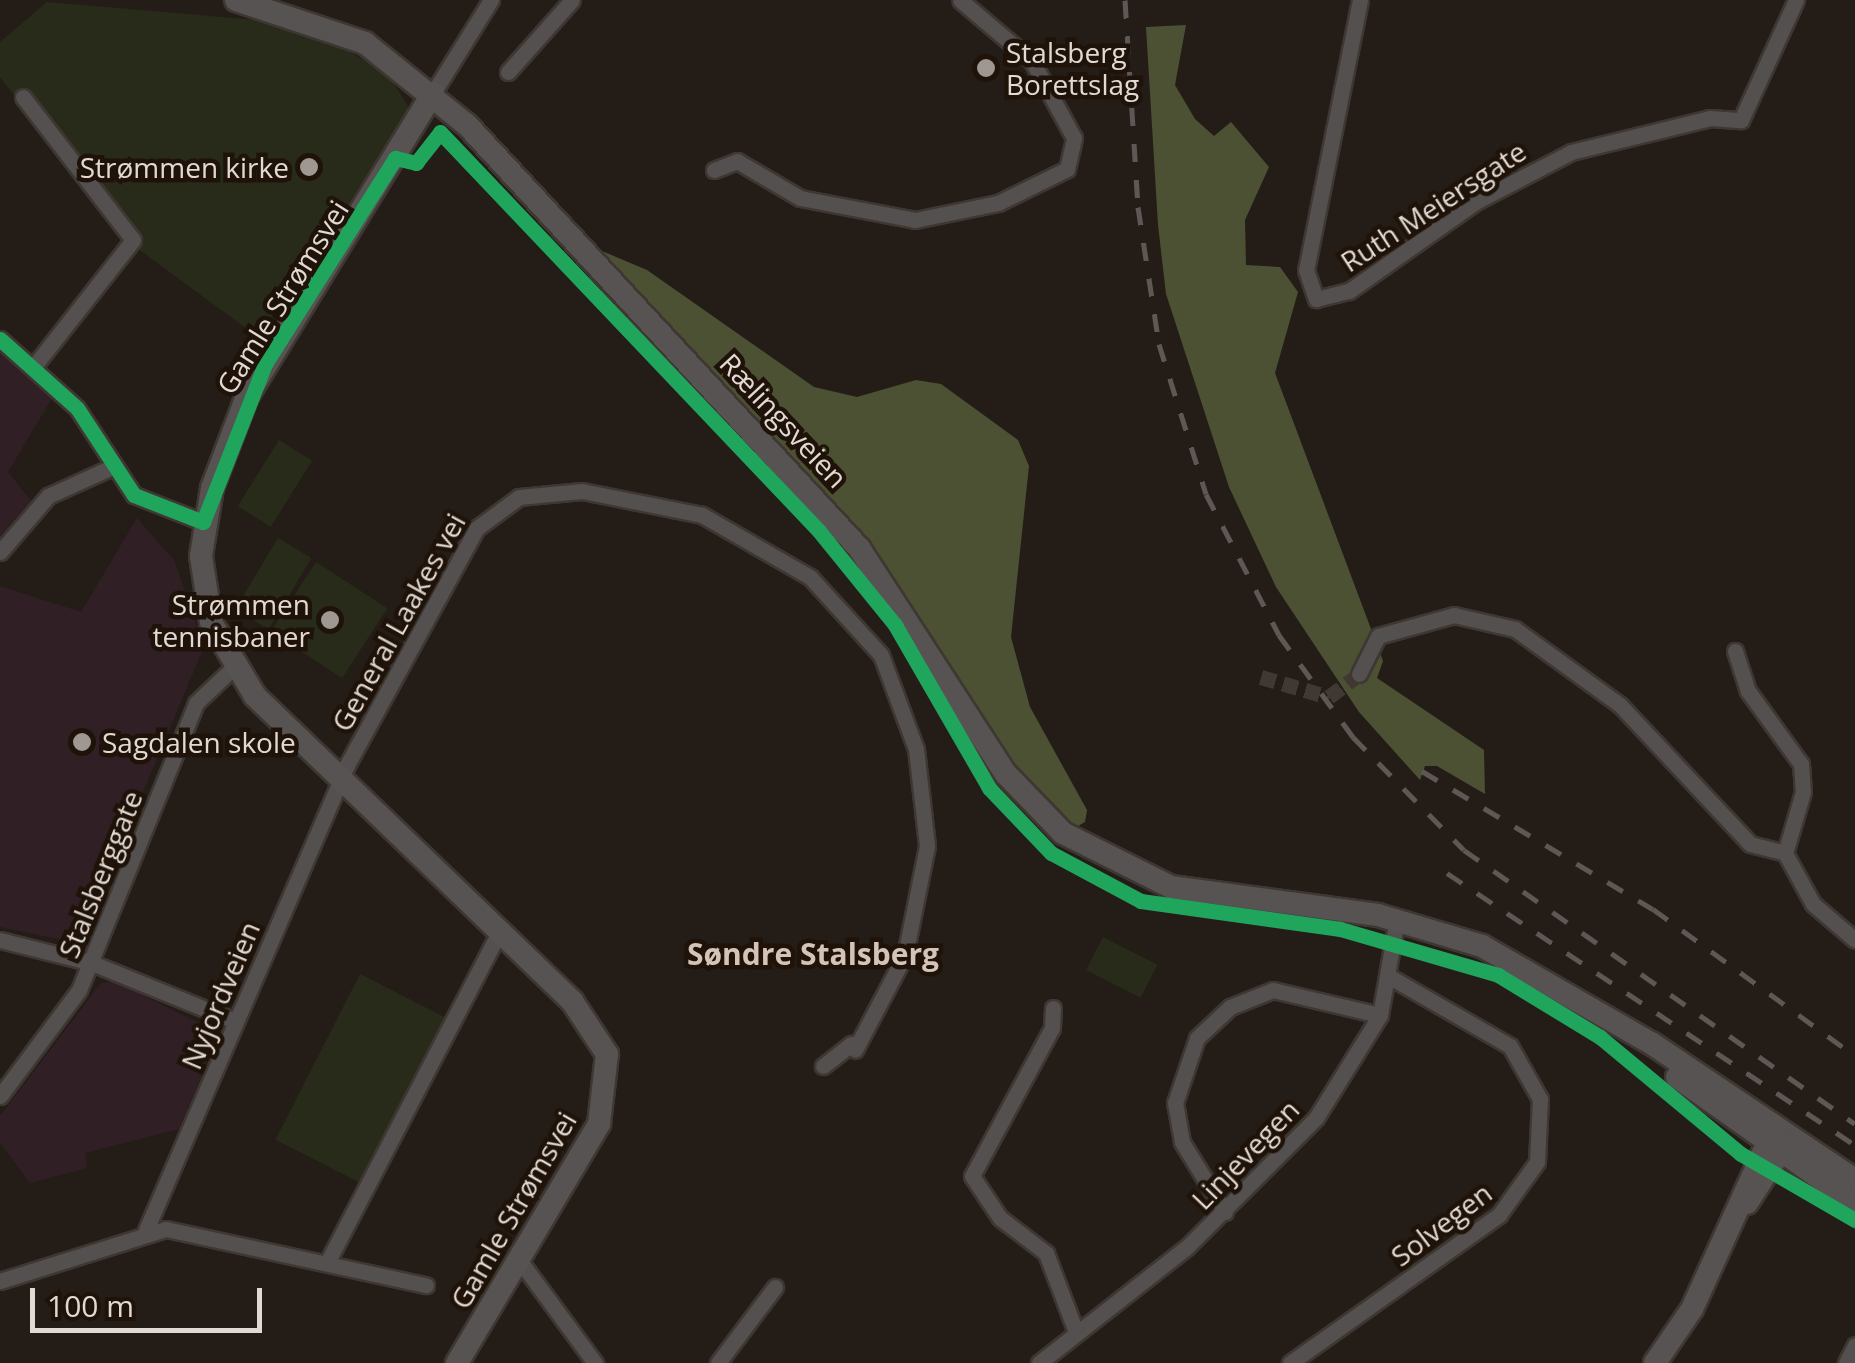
<!DOCTYPE html>
<html>
<head>
<meta charset="utf-8">
<style>
  body { margin:0 }
  #map { position:relative; width:1855px; height:1363px; overflow:hidden; background:#241d17; font-family:"Open Sans",sans-serif }
  div>[style] { position:absolute }
  .education>* { inset:0; background:#302025 }
  .green>* { inset:0; background:#282b1a; transform-origin:0 0 }
  .forest>* { inset:0; background:#4c5134 }
  .street-tunnel>* { height:15px; margin-top:-7.5px; transform-origin:0; background:repeating-linear-gradient(90deg,#403933 0 15px,transparent 0 23px) }
  .roads { filter:drop-shadow(2px 0 #3e3732) drop-shadow(-2px 0 #3e3732) drop-shadow(0 2px #3e3732) drop-shadow(0 -2px #3e3732) }
  .street>* { height:15px; margin:-7.5px; padding:0 7.5px; transform-origin:7.5px; border-radius:7.5px; background:#54504f }
  .secondary>* { height:22px; margin:-11px; padding:0 11px; transform-origin:11px; border-radius:11px; background:#575352 }
  .rail>* { height:5px; margin-top:-2.5px; transform-origin:0; background:repeating-linear-gradient(90deg,#5d5855 0 18px,transparent 0 36px) }
  .cycleway>* { height:15px; margin:-7.5px; padding:0 7.5px; transform-origin:7.5px; border-radius:7.5px; background:#20a55d }
  .dots>* { width:28px; height:28px; translate:-50% -50%; box-sizing:border-box; border:5px solid #1f1309; border-radius:50% }
  span { translate:-50% -50%; white-space:nowrap; text-align:center; line-height:1.15; -webkit-text-stroke:9px #1f1309; paint-order:stroke }
  .poi-label { font-size:28px; color:#e1d9d2 }
  .left { translate:0 -50%; text-align:left }
  .right { translate:-100% -50%; text-align:right }
  .street-label { font-size:28px; color:#e1d9d2 }
  .neighbourhood-label { font-size:30px; color:#d4c3b6; font-weight:700 }
  .scale { position:absolute; left:30px; top:1288px; width:232px; height:45px; box-sizing:border-box; border:5px solid #e1d9d2; border-top:0; padding-left:12px; font-size:30px; line-height:35px; white-space:nowrap; color:#e1d9d2; -webkit-text-stroke:8px #1f1309; paint-order:stroke }
</style>
</head>
<body>
<div id="map">
  <div class="education">
    <i style="clip-path:polygon(0 350px,55px 393px,8px 472px,31px 501px,0 536px)"></i>
    <i style="clip-path:polygon(137px 518px,174px 560px,204px 647px,79px 943px,0 927px,0 586px,81px 612px)"></i>
    <i style="clip-path:polygon(116px 982px,209px 1028px,215px 1045px,179px 1129px,85px 1153px,87px 1168px,30px 1183px,0 1142px,0 1116px,101px 983px)"></i>
  </div>
  <div class="green">
    <i style="clip-path:polygon(47px 2px,302px 24px,388px 74px,409px 108px,262px 340px,137px 248px,141px 237px,27px 95px,18px 100px,0 77px,0 42px)"></i>
    <i style="left:279px;top:440px;width:39px;height:78px;rotate:32deg"></i>
    <i style="left:278px;top:538px;width:39px;height:83px;rotate:31deg"></i>
    <i style="left:316px;top:562px;width:85px;height:83px;rotate:33deg"></i>
    <i style="left:1103px;top:937px;width:61px;height:37px;rotate:27deg"></i>
    <i style="left:360px;top:974px;width:102px;height:186px;rotate:27deg"></i>
  </div>
  <div class="forest">
    <i style="clip-path:polygon(1186px 25px,1175px 85px,1195px 119px,1214px 136px,1231px 122px,1269px 167px,1245px 220px,1246px 265px,1280px 267px,1298px 292px,1275px 373px,1383px 661px,1377px 678px,1484px 750px,1485px 794px,1437px 766px,1425px 766px,1420px 780px,1359px 712px,1276px 587px,1229px 487px,1166px 294px,1158px 225px,1146px 27px)"></i>
    <i style="clip-path:polygon(590px 246px,647px 270px,814px 387px,857px 397px,916px 380px,941px 384px,1018px 440px,1029px 466px,1011px 637px,1030px 707px,1087px 810px,1085px 822px,1071px 830px,1046px 814px,916px 614px)"></i>
  </div>
  <div class="street-tunnel">
    <i style="left:1261px;top:677px;width:71px;rotate:16.4deg"></i>
    <i style="left:1329px;top:697px;width:38px;rotate:-37deg"></i>
  </div>
  <div class="roads">
    <div class="street">
      <i style="left:1360px;top:0;width:275px;rotate:101.3deg"></i>
      <i style="left:1306px;top:270px;width:31px;rotate:71deg"></i>
      <i style="left:1316px;top:299px;width:34px;rotate:-14deg"></i>
      <i style="left:1349px;top:291px;width:156px;rotate:-35.1deg"></i>
      <i style="left:1477px;top:201px;width:106px;rotate:-27.5deg"></i>
      <i style="left:1571px;top:152px;width:143px;rotate:-13.7deg"></i>
      <i style="left:1710px;top:118px;width:31px;rotate:4deg"></i>
      <i style="left:1741px;top:120px;width:132px;rotate:-65.4deg"></i>
      <i style="left:508px;top:72px;width:96px;rotate:-48.4deg"></i>
      <i style="left:433px;top:93px;width:110px;rotate:-58.1deg"></i>
      <i style="left:23px;top:97px;width:180px;rotate:52.4deg"></i>
      <i style="left:133px;top:240px;width:159px;rotate:128.1deg"></i>
      <i style="left:714px;top:170px;width:25px;rotate:-21deg"></i>
      <i style="left:737px;top:161px;width:73px;rotate:30.4deg"></i>
      <i style="left:800px;top:198px;width:117px;rotate:10.8deg"></i>
      <i style="left:915px;top:220px;width:85px;rotate:-11.6deg"></i>
      <i style="left:998px;top:203px;width:77px;rotate:-26.2deg"></i>
      <i style="left:1067px;top:169px;width:32px;rotate:-77deg"></i>
      <i style="left:1074px;top:138px;width:88px;rotate:-118.6deg"></i>
      <i style="left:1032px;top:61px;width:94px;rotate:-139.7deg"></i>
      <i style="left:0;top:339px;width:103px;rotate:41.9deg"></i>
      <i style="left:77px;top:408px;width:104px;rotate:56.8deg"></i>
      <i style="left:134px;top:495px;width:74px;rotate:21.4deg"></i>
      <i style="left:0;top:552px;width:74px;rotate:-49.4deg"></i>
      <i style="left:48px;top:496px;width:70px;rotate:-24.4deg"></i>
      <i style="left:1735px;top:651px;width:42px;rotate:72deg"></i>
      <i style="left:1748px;top:691px;width:90px;rotate:54deg"></i>
      <i style="left:1801px;top:764px;width:28px;rotate:86deg"></i>
      <i style="left:1803px;top:792px;width:64px;rotate:106.4deg"></i>
      <i style="left:1359px;top:674px;width:42px;rotate:-63.4deg"></i>
      <i style="left:1378px;top:636px;width:79px;rotate:-15.4deg"></i>
      <i style="left:1454px;top:615px;width:63px;rotate:12.9deg"></i>
      <i style="left:1515px;top:629px;width:130px;rotate:35.9deg"></i>
      <i style="left:1620px;top:705px;width:190px;rotate:46.9deg"></i>
      <i style="left:1750px;top:844px;width:36px;rotate:14deg"></i>
      <i style="left:1785px;top:853px;width:58px;rotate:61.2deg"></i>
      <i style="left:1813px;top:904px;width:55px;rotate:40.6deg"></i>
      <i style="left:0;top:940px;width:95px;rotate:14deg"></i>
      <i style="left:92px;top:963px;width:154px;rotate:22.1deg"></i>
      <i style="left:1053px;top:1008px;width:20px;rotate:93deg"></i>
      <i style="left:1052px;top:1028px;width:168px;rotate:118.4deg"></i>
      <i style="left:972px;top:1176px;width:50px;rotate:56.3deg"></i>
      <i style="left:1000px;top:1218px;width:58px;rotate:37.3deg"></i>
      <i style="left:1046px;top:1253px;width:85px;rotate:69.2deg"></i>
      <i style="left:823px;top:1066px;width:36px;rotate:-38deg"></i>
      <i style="left:0;top:1096px;width:132px;rotate:-53.3deg"></i>
      <i style="left:79px;top:990px;width:310px;rotate:-67.8deg"></i>
      <i style="left:196px;top:703px;width:52px;rotate:-43.5deg"></i>
      <i style="left:1225px;top:1212px;width:82px;rotate:-121.6deg"></i>
      <i style="left:1182px;top:1142px;width:40px;rotate:-100deg"></i>
      <i style="left:1175px;top:1103px;width:69px;rotate:-71.3deg"></i>
      <i style="left:1197px;top:1038px;width:45px;rotate:-43.2deg"></i>
      <i style="left:1230px;top:1007px;width:46px;rotate:-21.6deg"></i>
      <i style="left:1273px;top:990px;width:110px;rotate:13.2deg"></i>
      <i style="left:146px;top:1230px;width:507px;rotate:-66.62deg"></i>
      <i style="left:347px;top:765px;width:270px;rotate:-61.3deg"></i>
      <i style="left:477px;top:528px;width:52px;rotate:-36.4deg"></i>
      <i style="left:519px;top:497px;width:63px;rotate:-5.4deg"></i>
      <i style="left:582px;top:491px;width:122px;rotate:11.3deg"></i>
      <i style="left:702px;top:515px;width:125px;rotate:29.9deg"></i>
      <i style="left:810px;top:577px;width:105px;rotate:47.7deg"></i>
      <i style="left:881px;top:655px;width:100px;rotate:69.6deg"></i>
      <i style="left:916px;top:749px;width:98px;rotate:83.5deg"></i>
      <i style="left:927px;top:846px;width:111px;rotate:101.4deg"></i>
      <i style="left:905px;top:955px;width:107px;rotate:117.8deg"></i>
      <i style="left:329px;top:1259px;width:368px;rotate:-62.5deg"></i>
      <i style="left:520px;top:1261px;width:127px;rotate:53.7deg"></i>
      <i style="left:0;top:1281px;width:174px;rotate:-17.4deg"></i>
      <i style="left:166px;top:1229px;width:266px;rotate:12.2deg"></i>
      <i style="left:718px;top:1363px;width:95px;rotate:-53.1deg"></i>
      <i style="left:1039px;top:1363px;width:188px;rotate:-38.1deg"></i>
      <i style="left:1187px;top:1247px;width:182px;rotate:-45deg"></i>
      <i style="left:1316px;top:1118px;width:121px;rotate:-58.1deg"></i>
      <i style="left:1380px;top:1015px;width:97px;rotate:-80deg"></i>
      <i style="left:1290px;top:1363px;width:256px;rotate:-35.3deg"></i>
      <i style="left:1499px;top:1215px;width:65px;rotate:-54.4deg"></i>
      <i style="left:1537px;top:1162px;width:63px;rotate:-87.3deg"></i>
      <i style="left:1540px;top:1099px;width:61px;rotate:-119.5deg"></i>
      <i style="left:1510px;top:1046px;width:138px;rotate:-150.1deg"></i>
      <i style="left:1846px;top:1363px;width:20px;rotate:-63deg"></i>
    </div>
    <div class="secondary">
      <i style="left:236px;top:0;width:136px;rotate:18.4deg"></i>
      <i style="left:365px;top:43px;width:131px;rotate:38.8deg"></i>
      <i style="left:467px;top:125px;width:577px;rotate:47.18deg"></i>
      <i style="left:859px;top:548px;width:270px;rotate:57deg"></i>
      <i style="left:1006px;top:774px;width:82px;rotate:46deg"></i>
      <i style="left:1063px;top:833px;width:121px;rotate:26.6deg"></i>
      <i style="left:1171px;top:887px;width:209px;rotate:7.7deg"></i>
      <i style="left:1378px;top:915px;width:109px;rotate:16.6deg"></i>
      <i style="left:1482px;top:946px;width:195px;rotate:29.9deg"></i>
      <i style="left:1651px;top:1043px;width:246px;rotate:33.9deg"></i>
      <i style="left:433px;top:93px;width:356px;rotate:121.5deg"></i>
      <i style="left:247px;top:396px;width:98px;rotate:110.8deg"></i>
      <i style="left:212px;top:488px;width:69px;rotate:99.2deg"></i>
      <i style="left:201px;top:556px;width:67px;rotate:81.4deg"></i>
      <i style="left:211px;top:622px;width:86px;rotate:59.3deg"></i>
      <i style="left:255px;top:696px;width:440px;rotate:43.9deg"></i>
      <i style="left:572px;top:1001px;width:64px;rotate:56.6deg"></i>
      <i style="left:607px;top:1054px;width:70px;rotate:96.5deg"></i>
      <i style="left:599px;top:1124px;width:278px;rotate:120.7deg"></i>
      <i style="left:1677px;top:1077px;width:218px;rotate:35.3deg"></i>
      <i style="left:1747px;top:1203px;width:72px;rotate:-57deg"></i>
      <i style="left:1655px;top:1363px;width:65px;rotate:-55.6deg"></i>
      <i style="left:1692px;top:1309px;width:171px;rotate:-65.5deg"></i>
      <i style="left:1763px;top:1153px;width:23px;rotate:-40deg"></i>
    </div>
  </div>
  <div class="rail">
    <i style="left:1125px;top:0;width:207px;rotate:86.4deg"></i>
    <i style="left:1138px;top:207px;width:139px;rotate:81.3deg"></i>
    <i style="left:1159px;top:344px;width:157px;rotate:72.6deg"></i>
    <i style="left:1206px;top:494px;width:159px;rotate:62.6deg"></i>
    <i style="left:1279px;top:635px;width:126px;rotate:54deg"></i>
    <i style="left:1353px;top:737px;width:158px;rotate:45.5deg"></i>
    <i style="left:1464px;top:850px;width:477px;rotate:35deg"></i>
    <i style="left:1422px;top:771px;width:269px;rotate:30.9deg"></i>
    <i style="left:1653px;top:909px;width:250px;rotate:36deg"></i>
    <i style="left:1447px;top:873px;width:490px;rotate:33.7deg"></i>
  </div>
  <div class="cycleway">
    <i style="left:0;top:339px;width:103px;rotate:41.9deg"></i>
    <i style="left:77px;top:408px;width:104px;rotate:56.8deg"></i>
    <i style="left:134px;top:495px;width:74px;rotate:21.4deg"></i>
    <i style="left:203px;top:522px;width:170px;rotate:-68.6deg"></i>
    <i style="left:265px;top:364px;width:244px;rotate:-57.7deg"></i>
    <i style="left:395px;top:158px;width:22px;rotate:13deg"></i>
    <i style="left:416px;top:163px;width:39px;rotate:-52deg"></i>
    <i style="left:440px;top:132px;width:550px;rotate:46.47deg"></i>
    <i style="left:819px;top:531px;width:121px;rotate:51deg"></i>
    <i style="left:895px;top:625px;width:188px;rotate:60deg"></i>
    <i style="left:989px;top:788px;width:90px;rotate:46.4deg"></i>
    <i style="left:1051px;top:853px;width:102px;rotate:28.1deg"></i>
    <i style="left:1141px;top:901px;width:201px;rotate:8deg"></i>
    <i style="left:1340px;top:929px;width:165px;rotate:16.2deg"></i>
    <i style="left:1498px;top:975px;width:119px;rotate:31.3deg"></i>
    <i style="left:1600px;top:1037px;width:183px;rotate:39.7deg"></i>
    <i style="left:1741px;top:1154px;width:132px;rotate:30.1deg"></i>
  </div>
  <div class="dots">
    <i style="left:986px;top:68px;background:#9f9791"></i>
    <i style="left:309px;top:167px;background:#9f9791"></i>
    <i style="left:330px;top:620px;background:#9f9791"></i>
    <i style="left:82px;top:742px;background:#9f9791"></i>
  </div>
  <div class="poi-label">
    <span class="left" style="left:1006px;top:68px">Stalsberg<br>Borettslag</span>
    <span class="right" style="left:289px;top:167px">Strømmen kirke</span>
    <span class="right" style="left:310px;top:620px">Strømmen<br>tennisbaner</span>
    <span class="left" style="left:102px;top:742px">Sagdalen skole</span>
  </div>
  <div class="street-label">
    <span style="left:1433px;top:206px;rotate:-33deg">Ruth Meiersgate</span>
    <span style="left:282px;top:297px;rotate:-58deg">Gamle Strømsvei</span>
    <span style="left:784px;top:420px;rotate:47deg">Rælingsveien</span>
    <span style="left:398px;top:622px;rotate:-61deg">General Laakes vei</span>
    <span style="left:100px;top:874px;rotate:-68deg">Stalsberggate</span>
    <span style="left:220px;top:995px;rotate:-67deg">Nyjordveien</span>
    <span style="left:1245px;top:1154px;rotate:-46deg">Linjevegen</span>
    <span style="left:513px;top:1210px;rotate:-60deg">Gamle Strømsvei</span>
    <span style="left:1441px;top:1224px;rotate:-37deg">Solvegen</span>
  </div>
  <div class="neighbourhood-label">
    <span style="left:813px;top:954px">Søndre Stalsberg</span>
  </div>
  <div class="scale">100 m</div>
</div>
</body>
</html>
